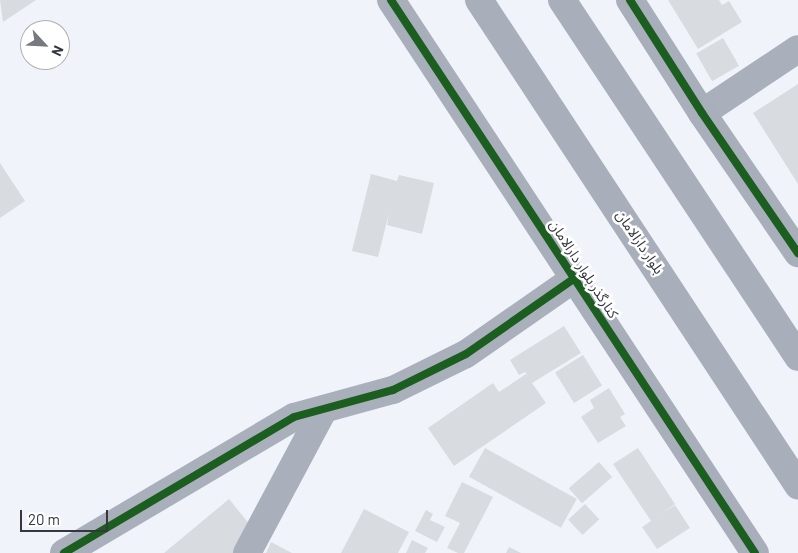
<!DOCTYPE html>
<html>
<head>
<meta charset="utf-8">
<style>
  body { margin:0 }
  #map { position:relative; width:798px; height:553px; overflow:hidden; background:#f0f4fa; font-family:Barlow,"Noto Sans Arabic",sans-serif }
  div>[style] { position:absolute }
  .building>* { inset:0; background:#d8dce1; transform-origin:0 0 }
  .street>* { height:28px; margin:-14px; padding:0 14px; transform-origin:14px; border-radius:14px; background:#a9b0bb }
  .secondary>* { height:28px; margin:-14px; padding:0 14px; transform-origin:14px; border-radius:14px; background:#a8afbb }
  .cycleway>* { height:8px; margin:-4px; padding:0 4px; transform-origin:4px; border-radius:4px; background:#1b5e20 }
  span { translate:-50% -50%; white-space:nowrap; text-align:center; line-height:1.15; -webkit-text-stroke:5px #fff; paint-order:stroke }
  .street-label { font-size:14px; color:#34383e }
  .north { position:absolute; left:20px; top:20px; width:50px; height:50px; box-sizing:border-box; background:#fff; border:1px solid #aeafb2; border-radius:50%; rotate:115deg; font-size:14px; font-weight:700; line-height:20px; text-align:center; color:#34383e }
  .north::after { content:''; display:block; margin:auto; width:18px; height:22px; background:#767a80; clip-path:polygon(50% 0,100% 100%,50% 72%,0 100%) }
  .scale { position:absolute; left:20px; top:510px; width:88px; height:22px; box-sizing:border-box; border:2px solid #34383e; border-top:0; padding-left:6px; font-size:15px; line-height:18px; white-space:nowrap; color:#34383e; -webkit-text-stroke:4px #fff; paint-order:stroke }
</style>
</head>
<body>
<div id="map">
  <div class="building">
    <i style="clip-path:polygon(0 0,36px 0,3px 22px)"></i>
    <i style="clip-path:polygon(668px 0,719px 0,722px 5px,729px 1px,742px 22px,698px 49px)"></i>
    <i style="left:723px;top:38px;width:32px;height:31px;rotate:60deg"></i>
    <i style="clip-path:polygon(798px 84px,798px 184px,753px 113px)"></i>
    <i style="clip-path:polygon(0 163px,25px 201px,0 218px)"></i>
    <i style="clip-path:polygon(371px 174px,397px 181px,399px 175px,434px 183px,422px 234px,387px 225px,389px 213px,378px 257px,352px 251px)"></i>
    <i style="clip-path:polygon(564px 326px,581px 353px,532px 383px,546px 403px,454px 466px,428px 428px,493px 383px,499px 392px,526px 374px,529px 378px,525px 372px,519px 375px,510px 360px)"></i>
    <i style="left:583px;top:355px;width:36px;height:33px;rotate:58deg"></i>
    <i style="clip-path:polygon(609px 388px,625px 414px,620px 417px,626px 426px,598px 443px,581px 417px,594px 408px,590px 400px)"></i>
    <i style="left:485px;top:448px;width:105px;height:33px;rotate:29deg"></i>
    <i style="clip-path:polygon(638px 448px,675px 504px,661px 514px,675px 505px,690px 528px,657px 549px,642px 527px,651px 521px,613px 464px)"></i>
    <i style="left:599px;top:462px;width:20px;height:40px;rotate:49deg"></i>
    <i style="clip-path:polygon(462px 482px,493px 497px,464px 553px,458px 553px,447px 548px,460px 523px,445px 516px)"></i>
    <i style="clip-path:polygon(229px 499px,259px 536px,237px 553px,164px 553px)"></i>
    <i style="left:585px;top:504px;width:21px;height:23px;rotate:47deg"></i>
    <i style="clip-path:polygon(364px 509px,409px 532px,398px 553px,341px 553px)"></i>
    <i style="clip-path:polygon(426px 510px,433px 514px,430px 520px,445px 527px,437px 542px,415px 531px)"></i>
    <i style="clip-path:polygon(412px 540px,428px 548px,425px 553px,406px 553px)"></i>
    <i style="clip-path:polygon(271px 542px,292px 553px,266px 553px)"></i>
    <i style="clip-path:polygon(509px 547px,521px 553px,506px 553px)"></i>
  </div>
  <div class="street">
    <i style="left:702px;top:113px;width:115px;rotate:-33.7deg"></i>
    <i style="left:64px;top:553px;width:267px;rotate:-30.6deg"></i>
    <i style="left:294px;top:417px;width:103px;rotate:-15.3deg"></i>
    <i style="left:393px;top:390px;width:81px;rotate:-26.3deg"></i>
    <i style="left:466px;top:354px;width:133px;rotate:-34.9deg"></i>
    <i style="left:247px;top:553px;width:163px;rotate:-61.9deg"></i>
  </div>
  <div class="secondary">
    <i style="left:391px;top:0;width:662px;rotate:56.65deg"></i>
    <i style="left:479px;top:0;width:581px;rotate:56.67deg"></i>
    <i style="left:562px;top:0;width:428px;rotate:56.5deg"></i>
    <i style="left:630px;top:0;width:134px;rotate:57.5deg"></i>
    <i style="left:702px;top:113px;width:170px;rotate:55.6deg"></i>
  </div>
  <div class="cycleway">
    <i style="left:391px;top:0;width:662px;rotate:56.65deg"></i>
    <i style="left:630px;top:0;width:134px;rotate:57.5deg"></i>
    <i style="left:702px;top:113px;width:170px;rotate:55.6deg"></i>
    <i style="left:64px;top:553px;width:267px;rotate:-30.6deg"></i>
    <i style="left:294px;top:417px;width:103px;rotate:-15.3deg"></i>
    <i style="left:393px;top:390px;width:81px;rotate:-26.3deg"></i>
    <i style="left:466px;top:354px;width:133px;rotate:-34.9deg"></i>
  </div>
  <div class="street-label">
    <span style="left:640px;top:242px;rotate:56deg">بلوار دارالامان</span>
    <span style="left:584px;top:269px;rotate:57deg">کنارگذر بلوار دارالامان</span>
  </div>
  <div class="north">N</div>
  <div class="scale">20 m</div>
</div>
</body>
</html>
